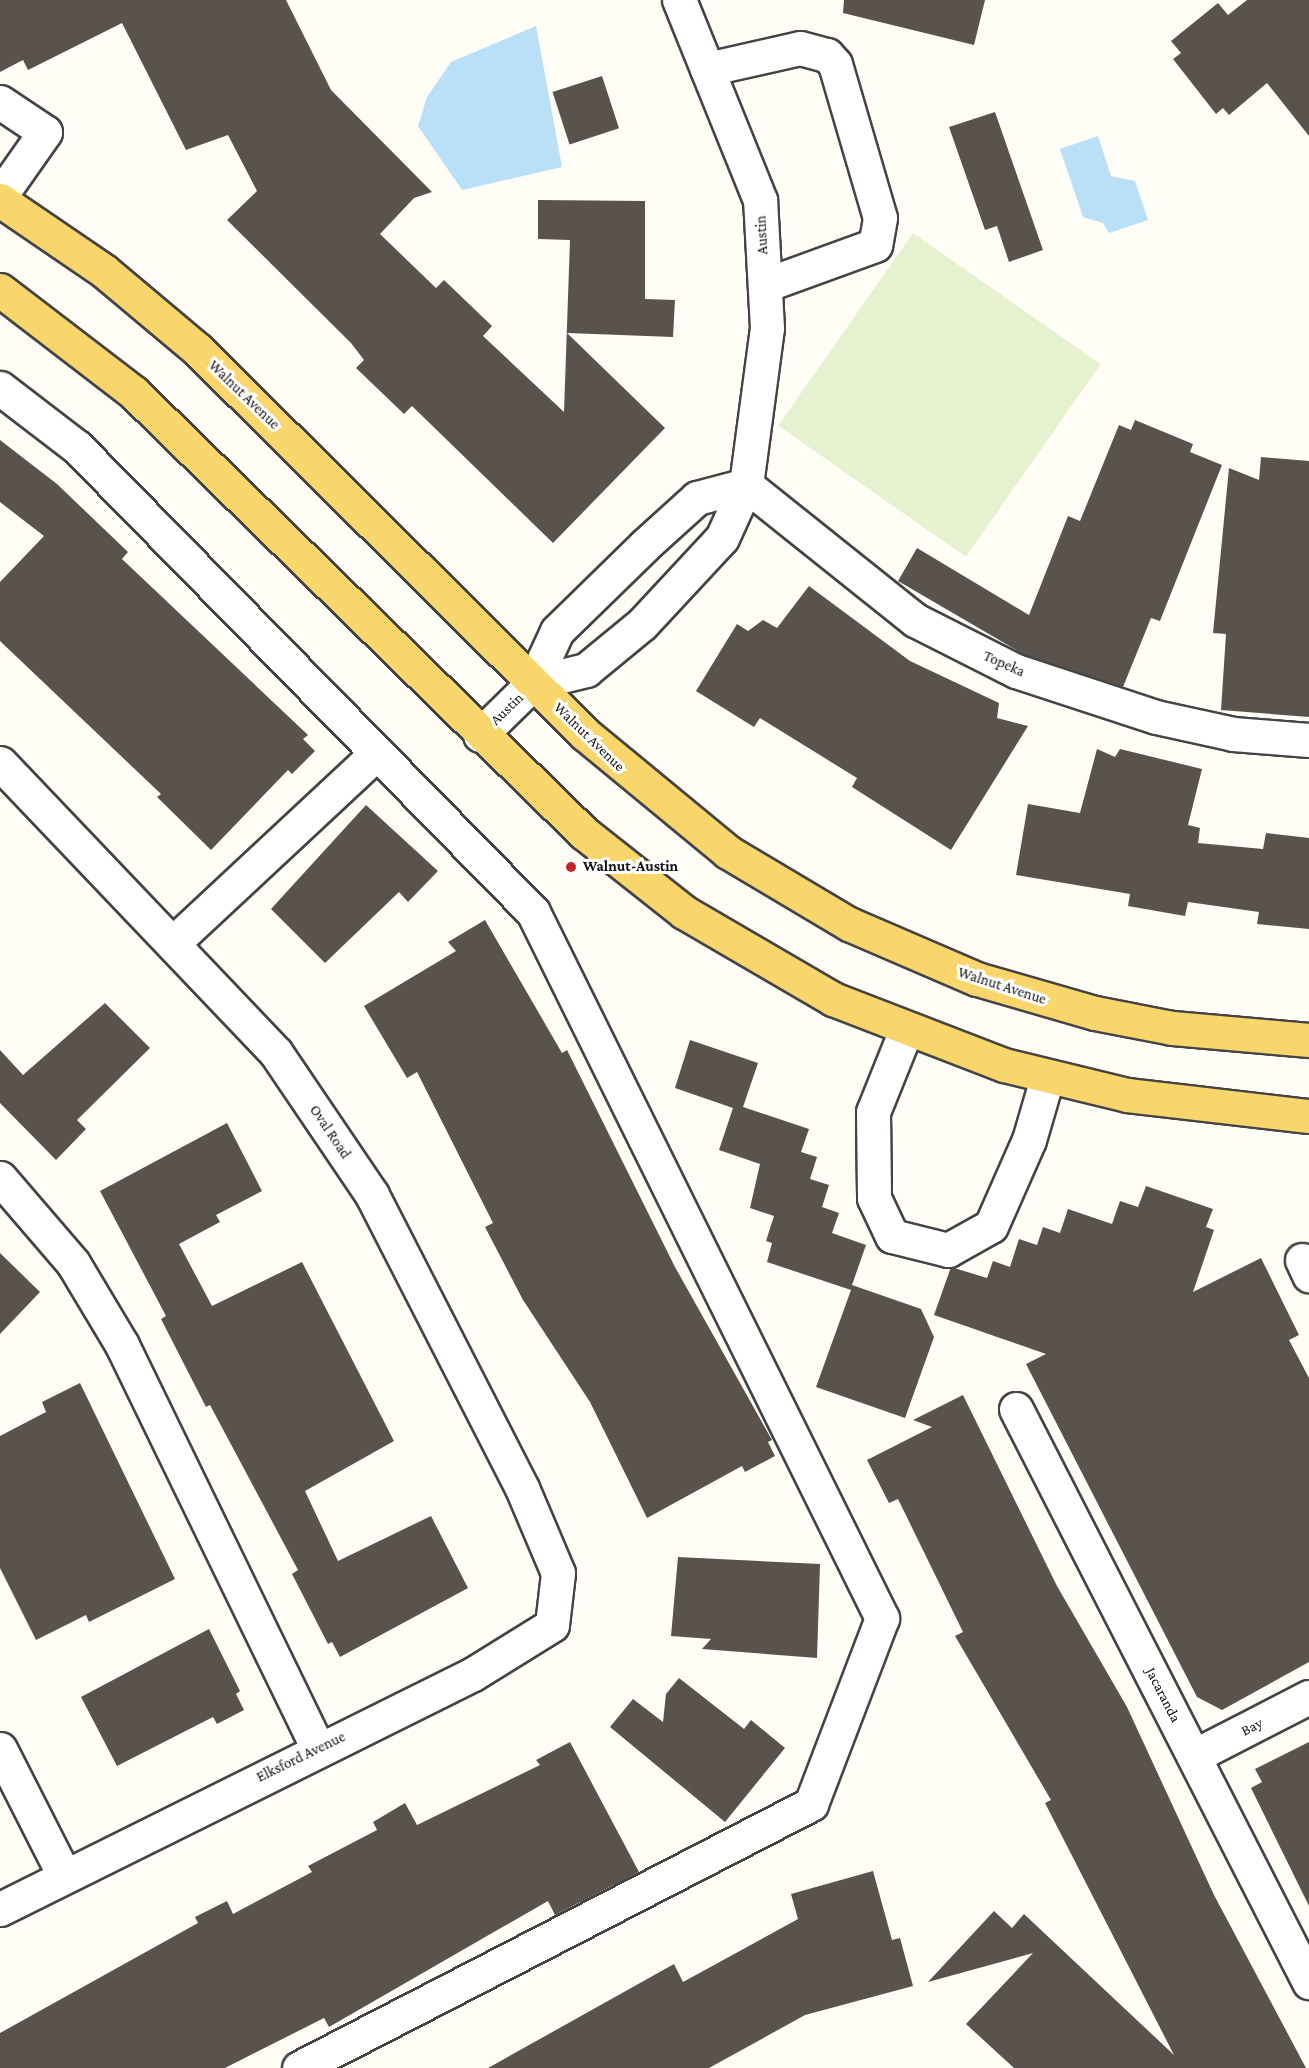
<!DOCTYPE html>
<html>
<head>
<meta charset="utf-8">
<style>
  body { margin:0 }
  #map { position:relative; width:1309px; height:2068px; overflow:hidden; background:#fffdf5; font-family:"Crimson Pro",serif }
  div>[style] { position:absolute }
  .pitch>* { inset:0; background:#e6f2cf; transform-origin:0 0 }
  .water>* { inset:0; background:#b9e0f7 }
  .building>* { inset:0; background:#5a524d; transform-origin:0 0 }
  .roads { filter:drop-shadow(2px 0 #444) drop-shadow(-2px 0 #444) drop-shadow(0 2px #444) drop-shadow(0 -2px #444) }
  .minor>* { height:33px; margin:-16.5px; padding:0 16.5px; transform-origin:16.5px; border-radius:16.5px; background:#fff }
  .major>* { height:33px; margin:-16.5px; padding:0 16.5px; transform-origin:16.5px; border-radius:16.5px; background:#f9d66b }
  .dots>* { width:16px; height:16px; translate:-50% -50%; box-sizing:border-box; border:3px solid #fff; border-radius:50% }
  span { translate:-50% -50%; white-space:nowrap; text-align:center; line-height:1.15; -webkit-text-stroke:6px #fff; paint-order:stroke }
  .street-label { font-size:15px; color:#111 }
  .poi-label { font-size:15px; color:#111; font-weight:700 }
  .left { translate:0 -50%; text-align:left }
</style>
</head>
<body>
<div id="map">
  <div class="pitch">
    <i style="left:913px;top:233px;width:229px;height:235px;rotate:35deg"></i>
  </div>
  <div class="water">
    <i style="clip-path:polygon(536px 26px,562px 167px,462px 190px,418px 126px,427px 97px,451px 62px)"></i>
    <i style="clip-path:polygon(1098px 136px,1111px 176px,1135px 181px,1148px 220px,1109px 233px,1103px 223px,1083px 217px,1060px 149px)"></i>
  </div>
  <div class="building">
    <i style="clip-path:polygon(0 0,286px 0,331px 90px,432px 192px,414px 198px,380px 234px,436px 288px,444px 280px,492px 326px,483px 336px,564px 412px,570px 240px,538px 239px,538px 200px,645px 201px,645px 299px,675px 300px,673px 337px,567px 333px,665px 428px,553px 543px,412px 406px,404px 414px,356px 368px,364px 360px,351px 343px,227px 220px,257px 191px,228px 135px,186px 150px,122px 23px,28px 70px,23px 60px,0 72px)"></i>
    <i style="clip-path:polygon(844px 0,985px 0,974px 45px,843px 13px)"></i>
    <i style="clip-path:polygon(1247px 0,1309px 0,1309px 136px,1267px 83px,1229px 115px,1223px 108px,1216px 114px,1173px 59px,1181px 53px,1171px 41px,1218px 3px,1228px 15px)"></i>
    <i style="left:602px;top:76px;width:55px;height:52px;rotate:72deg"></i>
    <i style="clip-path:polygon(995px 112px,1043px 250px,1009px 262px,997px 226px,985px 230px,949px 127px)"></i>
    <i style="clip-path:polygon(1135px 420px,1193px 444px,1190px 452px,1222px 465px,1160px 621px,1151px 618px,1123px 687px,1023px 654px,898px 581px,917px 548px,1029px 615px,1068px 516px,1080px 521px,1119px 425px,1131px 430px)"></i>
    <i style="clip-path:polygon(0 440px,57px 484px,128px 552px,122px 559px,308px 735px,303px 739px,315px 751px,292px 774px,288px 770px,211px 850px,157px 797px,161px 794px,0 641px,0 582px,44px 536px,0 502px)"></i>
    <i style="clip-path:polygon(1261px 457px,1309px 461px,1309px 717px,1221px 710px,1226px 634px,1213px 633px,1229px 468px,1259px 480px)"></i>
    <i style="clip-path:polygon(809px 586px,910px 661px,999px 703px,997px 718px,1028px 726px,951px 850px,852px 787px,857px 778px,760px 718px,754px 727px,696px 691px,737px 624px,748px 631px,763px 620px,777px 628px)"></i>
    <i style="clip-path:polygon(1097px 749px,1115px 757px,1120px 749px,1202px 769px,1188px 825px,1200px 828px,1198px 843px,1263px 849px,1266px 833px,1309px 838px,1309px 929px,1257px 924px,1259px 912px,1188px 902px,1185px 916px,1128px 906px,1130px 894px,1016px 875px,1028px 804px,1080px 813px)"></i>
    <i style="clip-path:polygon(366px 805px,438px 871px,408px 902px,399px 892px,325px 963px,271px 909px)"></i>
    <i style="clip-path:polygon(485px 920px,562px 1053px,567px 1050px,675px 1267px,772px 1440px,768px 1442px,775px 1456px,745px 1472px,742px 1466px,647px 1518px,590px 1402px,523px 1300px,485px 1227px,493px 1223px,417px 1072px,407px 1078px,364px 1006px,456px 951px,448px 942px)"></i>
    <i style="clip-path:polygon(105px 1003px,150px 1048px,77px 1120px,86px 1129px,56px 1160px,0 1103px,0 1050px,23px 1075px)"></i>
    <i style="clip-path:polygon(690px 1040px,758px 1063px,743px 1107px,809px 1129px,801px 1152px,817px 1157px,810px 1179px,829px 1185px,822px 1207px,839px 1213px,832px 1233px,866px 1245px,852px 1285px,921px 1309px,934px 1337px,905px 1418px,816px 1387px,851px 1290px,767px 1262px,772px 1243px,766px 1241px,774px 1216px,750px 1208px,760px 1164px,719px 1150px,733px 1108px,675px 1088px)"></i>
    <i style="clip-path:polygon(227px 1123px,262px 1191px,216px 1215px,220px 1222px,179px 1244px,212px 1306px,302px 1262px,394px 1441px,305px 1491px,338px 1561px,431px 1516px,468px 1588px,340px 1657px,332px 1642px,328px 1644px,292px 1574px,298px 1570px,210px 1405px,206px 1407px,161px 1319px,166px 1316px,100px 1191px)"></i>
    <i style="clip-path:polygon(1146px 1186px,1213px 1209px,1206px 1227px,1214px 1230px,1193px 1292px,1261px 1258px,1299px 1335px,1289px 1340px,1309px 1378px,1309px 1662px,1222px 1710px,1197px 1697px,1026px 1364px,1046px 1354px,934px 1315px,951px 1267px,987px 1278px,993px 1261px,1010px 1267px,1019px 1239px,1037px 1245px,1043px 1227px,1060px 1233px,1068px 1209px,1112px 1224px,1120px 1201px,1138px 1207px)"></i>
    <i style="clip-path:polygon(0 1253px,40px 1292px,0 1334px)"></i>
    <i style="clip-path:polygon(80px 1383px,175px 1579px,89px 1622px,86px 1615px,36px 1640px,0 1568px,0 1436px,46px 1412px,42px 1402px)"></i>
    <i style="clip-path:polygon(963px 1395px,1057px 1586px,1127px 1707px,1214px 1895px,1306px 2068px,1014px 2068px,966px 2024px,1033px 1953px,928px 1982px,994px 1911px,1012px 1928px,1024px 1914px,1174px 2055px,1045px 1803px,1051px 1800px,955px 1636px,963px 1632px,898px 1499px,889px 1503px,867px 1460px,932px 1427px,913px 1420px)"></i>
    <i style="clip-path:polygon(678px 1557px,820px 1564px,817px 1658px,702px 1649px,711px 1639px,671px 1636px)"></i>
    <i style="clip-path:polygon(209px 1629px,240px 1691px,236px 1694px,244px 1710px,217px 1724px,213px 1717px,117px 1766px,81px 1697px)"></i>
    <i style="clip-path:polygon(679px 1678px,744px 1729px,751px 1720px,785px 1748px,725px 1822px,610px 1727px,633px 1699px,663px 1722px,666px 1694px)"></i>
    <i style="clip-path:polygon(570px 1742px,639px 1872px,555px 1915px,548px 1901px,329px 2027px,324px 2018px,225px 2068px,0 2068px,0 2033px,198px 1923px,195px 1917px,227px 1901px,233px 1914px,312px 1872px,308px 1866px,377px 1830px,373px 1822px,405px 1803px,417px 1825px,540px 1765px,536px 1760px)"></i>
    <i style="clip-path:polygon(1309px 1742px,1309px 1906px,1251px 1788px,1262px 1782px,1255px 1769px)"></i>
    <i style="clip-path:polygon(873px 1871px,892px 1940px,900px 1938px,913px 1986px,805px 2015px,709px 2068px,488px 2068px,674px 1964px,683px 1982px,798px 1919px,791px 1894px)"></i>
  </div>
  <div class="roads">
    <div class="minor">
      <i style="left:707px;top:69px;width:95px;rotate:-12.7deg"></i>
      <i style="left:800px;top:48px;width:28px;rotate:15deg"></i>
      <i style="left:827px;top:55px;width:12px;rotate:48deg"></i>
      <i style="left:835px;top:64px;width:160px;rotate:73.7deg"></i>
      <i style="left:880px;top:218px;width:27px;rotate:100deg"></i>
      <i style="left:875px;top:245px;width:117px;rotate:160deg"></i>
      <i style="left:0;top:102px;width:54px;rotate:33.7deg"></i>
      <i style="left:45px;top:132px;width:78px;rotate:125.1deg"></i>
      <i style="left:0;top:388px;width:97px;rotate:37.5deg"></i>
      <i style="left:77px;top:447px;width:651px;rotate:45.56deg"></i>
      <i style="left:533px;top:912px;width:788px;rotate:63.7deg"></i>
      <i style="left:882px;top:1618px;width:199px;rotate:110.9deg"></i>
      <i style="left:811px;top:1804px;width:576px;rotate:152.72deg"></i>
      <i style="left:746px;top:485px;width:216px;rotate:38.6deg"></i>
      <i style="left:915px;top:620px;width:113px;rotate:26.8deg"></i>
      <i style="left:1016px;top:671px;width:147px;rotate:18.2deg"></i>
      <i style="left:1156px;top:717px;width:79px;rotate:12.4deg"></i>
      <i style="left:1233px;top:734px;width:76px;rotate:4.5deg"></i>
      <i style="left:533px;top:683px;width:55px;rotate:-13.8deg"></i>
      <i style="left:586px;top:670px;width:72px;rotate:-39.4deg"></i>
      <i style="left:642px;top:624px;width:117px;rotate:-47.1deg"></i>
      <i style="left:722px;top:538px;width:58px;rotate:-65.6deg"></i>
      <i style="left:746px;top:485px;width:158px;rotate:-82.4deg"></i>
      <i style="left:767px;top:328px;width:128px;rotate:-93.1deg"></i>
      <i style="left:760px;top:200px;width:216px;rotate:-112deg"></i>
      <i style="left:480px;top:735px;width:74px;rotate:-44.5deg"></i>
      <i style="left:533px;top:683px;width:57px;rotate:-65.2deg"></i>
      <i style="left:557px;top:631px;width:123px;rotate:-44.3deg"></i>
      <i style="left:645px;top:545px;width:70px;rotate:-42.1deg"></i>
      <i style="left:697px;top:498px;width:51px;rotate:-14.9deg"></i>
      <i style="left:0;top:763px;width:400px;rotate:46.4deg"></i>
      <i style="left:276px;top:1053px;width:171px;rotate:55.9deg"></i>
      <i style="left:372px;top:1195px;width:329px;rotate:62.9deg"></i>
      <i style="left:522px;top:1488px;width:92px;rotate:67deg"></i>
      <i style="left:558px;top:1573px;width:52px;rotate:96.6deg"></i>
      <i style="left:552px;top:1625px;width:93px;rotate:148.2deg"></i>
      <i style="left:473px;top:1674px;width:528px;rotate:153.58deg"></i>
      <i style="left:173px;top:943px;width:279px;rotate:-43deg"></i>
      <i style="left:906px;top:1030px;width:88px;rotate:111.9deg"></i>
      <i style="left:873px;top:1112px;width:86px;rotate:89.3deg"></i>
      <i style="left:874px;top:1198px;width:42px;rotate:64.7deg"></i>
      <i style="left:892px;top:1236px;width:58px;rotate:14deg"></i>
      <i style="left:948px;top:1250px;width:49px;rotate:-29.2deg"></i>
      <i style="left:991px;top:1226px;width:94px;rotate:-66.2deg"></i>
      <i style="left:1029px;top:1140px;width:65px;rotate:-73.8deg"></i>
      <i style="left:0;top:1178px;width:112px;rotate:49.3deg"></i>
      <i style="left:73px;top:1263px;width:96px;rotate:59.1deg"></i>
      <i style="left:122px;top:1345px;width:448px;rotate:64.1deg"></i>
      <i style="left:1302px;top:1260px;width:17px;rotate:65deg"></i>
      <i style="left:1016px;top:1409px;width:644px;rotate:62.92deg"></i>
      <i style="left:0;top:1749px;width:141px;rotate:63.1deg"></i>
      <i style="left:1194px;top:1756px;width:129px;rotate:-27.2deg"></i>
    </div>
    <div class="major">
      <i style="left:0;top:200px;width:126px;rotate:34.3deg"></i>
      <i style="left:104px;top:271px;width:123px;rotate:40deg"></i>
      <i style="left:198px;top:350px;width:545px;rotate:44.78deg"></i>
      <i style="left:585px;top:734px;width:185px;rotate:39.5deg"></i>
      <i style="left:728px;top:852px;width:141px;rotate:30.8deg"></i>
      <i style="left:849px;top:924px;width:139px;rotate:23.3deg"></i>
      <i style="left:977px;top:979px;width:123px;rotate:16.1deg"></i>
      <i style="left:1095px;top:1013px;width:78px;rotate:11deg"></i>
      <i style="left:1172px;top:1028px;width:138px;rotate:5deg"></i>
      <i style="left:0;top:290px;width:169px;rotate:37.5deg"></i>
      <i style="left:134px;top:393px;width:629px;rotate:44.36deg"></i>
      <i style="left:584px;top:833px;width:127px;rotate:38.3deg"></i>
      <i style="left:684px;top:912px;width:173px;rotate:30.3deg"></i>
      <i style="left:833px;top:999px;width:183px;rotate:21.1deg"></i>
      <i style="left:1004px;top:1065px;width:127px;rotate:13.7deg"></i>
      <i style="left:1127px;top:1095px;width:183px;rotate:6.6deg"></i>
    </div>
  </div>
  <div class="dots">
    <i style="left:571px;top:867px;background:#c4262e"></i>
  </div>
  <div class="street-label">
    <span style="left:762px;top:235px;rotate:-93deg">Austin</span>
    <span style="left:244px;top:395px;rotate:44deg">Walnut Avenue</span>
    <span style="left:1004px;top:664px;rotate:24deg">Topeka</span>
    <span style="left:507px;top:709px;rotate:-44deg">Austin</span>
    <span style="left:589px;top:737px;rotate:44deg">Walnut Avenue</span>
    <span style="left:1002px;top:986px;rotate:18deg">Walnut Avenue</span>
    <span style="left:330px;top:1132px;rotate:56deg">Oval Road</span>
    <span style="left:1163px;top:1695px;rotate:63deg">Jacaranda</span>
    <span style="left:1252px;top:1727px;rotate:-27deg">Bay</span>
    <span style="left:301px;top:1757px;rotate:-26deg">Elksford Avenue</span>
  </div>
  <div class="poi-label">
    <span class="left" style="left:583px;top:867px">Walnut-Austin</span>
  </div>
</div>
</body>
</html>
